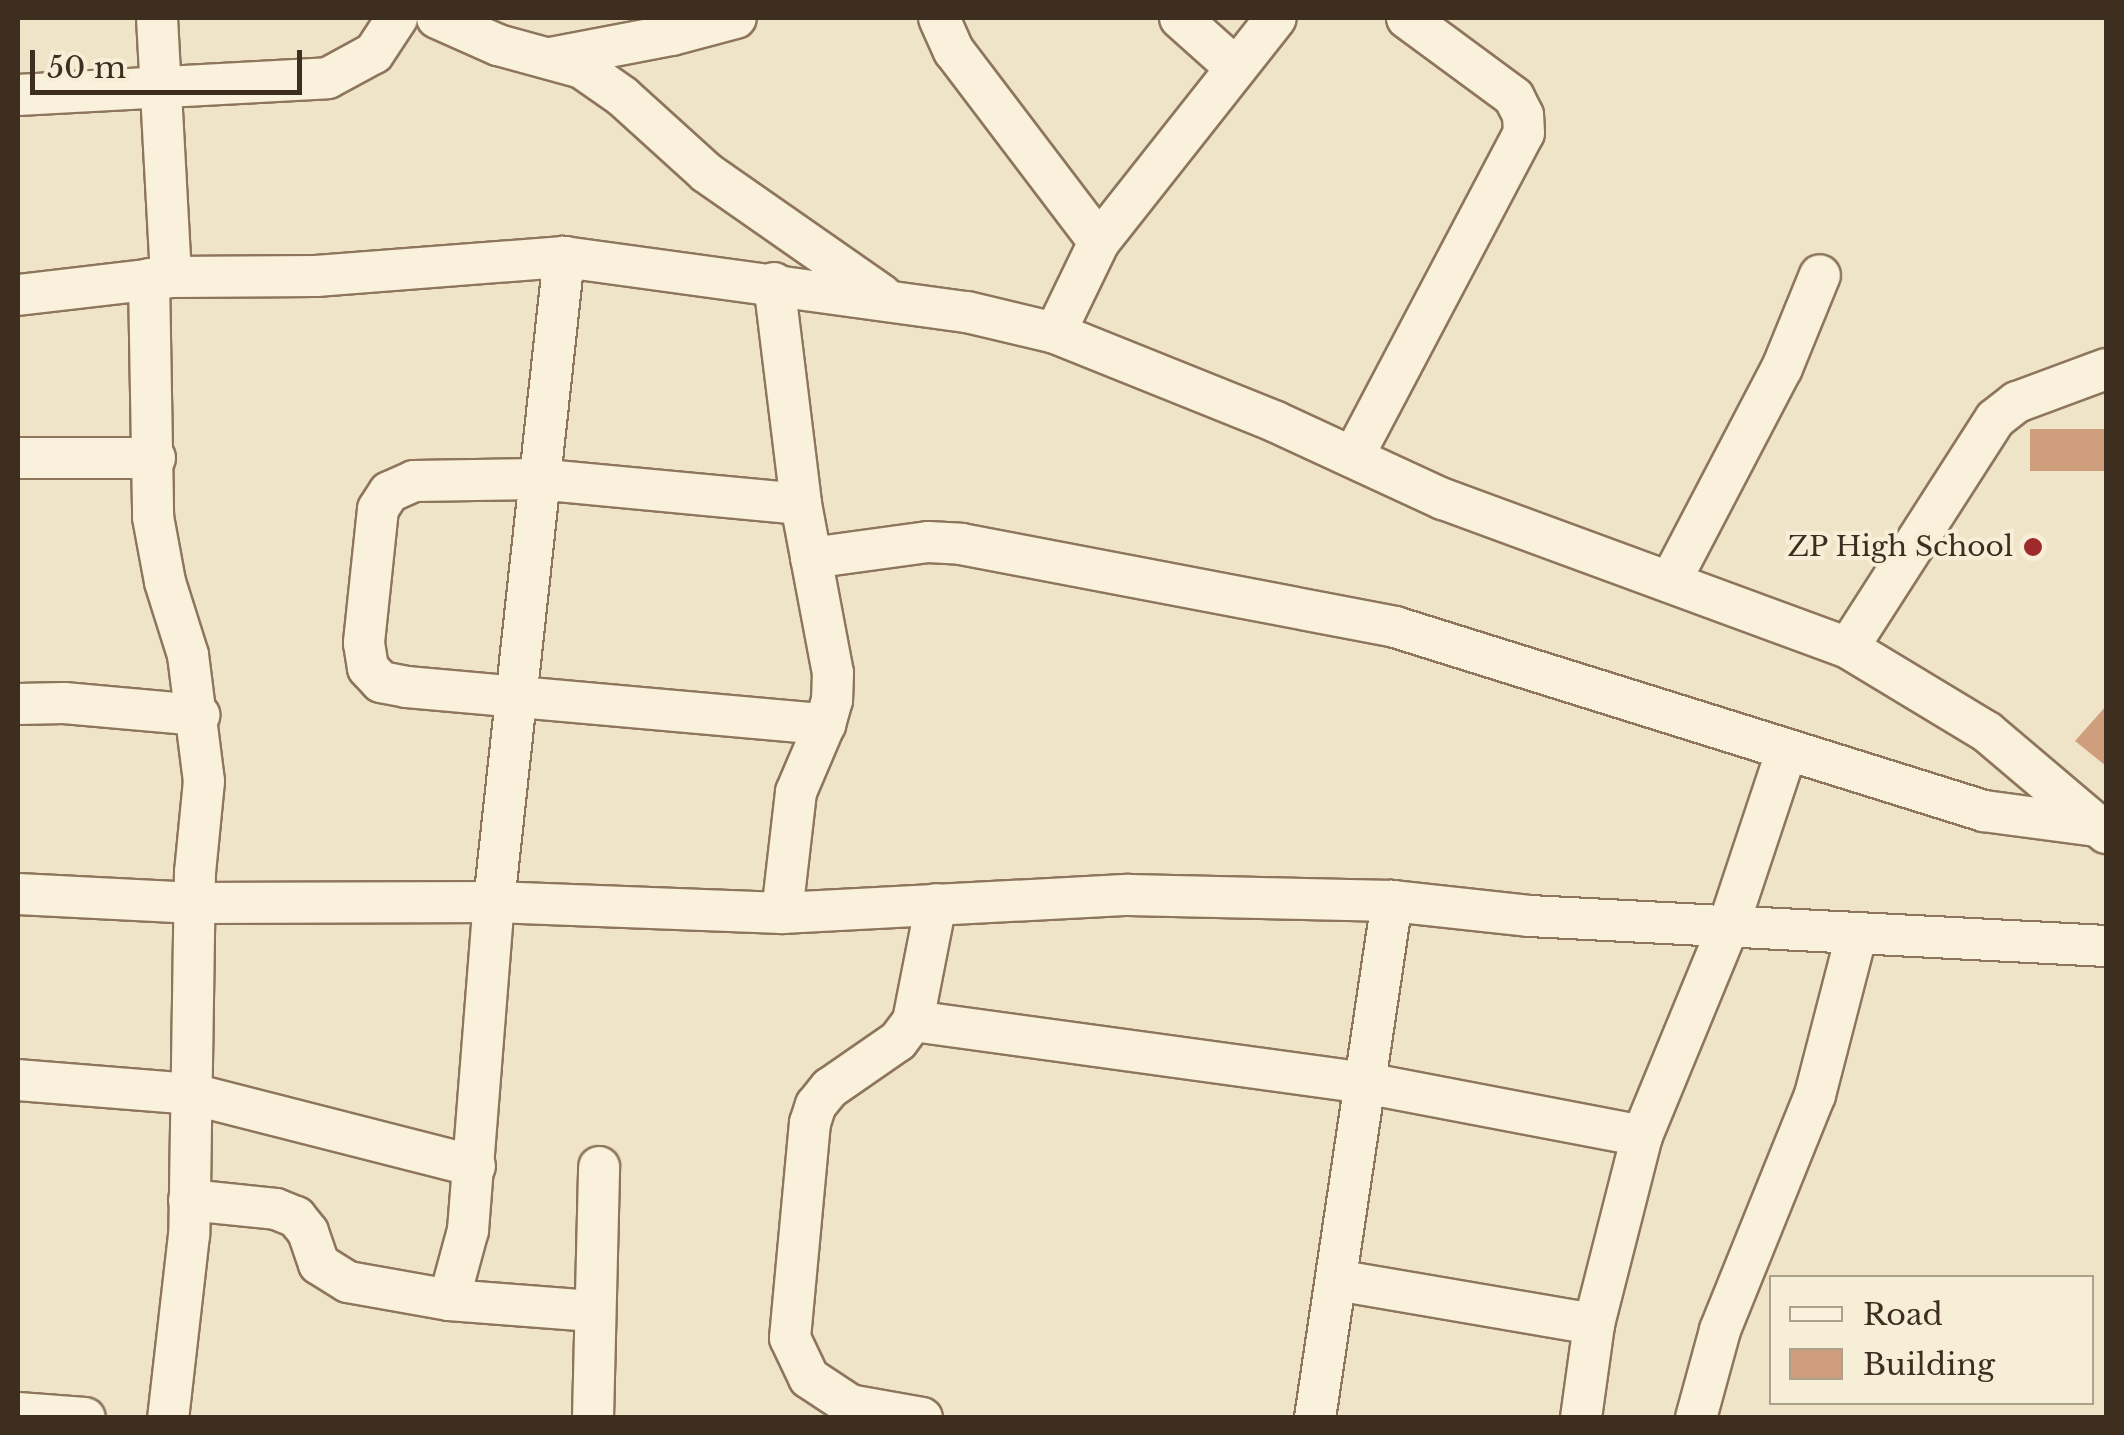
<!DOCTYPE html>
<html>
<head>
<meta charset="utf-8">
<style>
  body { margin:0 }
  #map { position:relative; width:2124px; height:1435px; overflow:hidden; background:#f0e4c8; font-family:"Libre Baskerville",serif }
  div>[style] { position:absolute }
  .building>* { inset:0; background:#cf9f7d; transform-origin:0 0 }
  .roads { filter:drop-shadow(2px 0 #8d765c) drop-shadow(-2px 0 #8d765c) drop-shadow(0 2px #8d765c) drop-shadow(0 -2px #8d765c) }
  .minor>* { height:40px; margin:-20px; padding:0 20px; transform-origin:20px; border-radius:20px; background:#faf1dc }
  .dots>* { width:28px; height:28px; translate:-50% -50%; box-sizing:border-box; border:5px solid #f7eed8; border-radius:50% }
  span { translate:-50% -50%; white-space:nowrap; text-align:center; line-height:1.15; -webkit-text-stroke:8px #f7eed8; paint-order:stroke }
  .poi-label { font-size:28px; color:#3d2e20 }
  .right { translate:-100% -50%; text-align:right }
  .frame { position:absolute; inset:0; border:20px solid #3d2e20; pointer-events:none }
  .legend { position:absolute; left:1769px; top:1275px; width:325px; height:130px; box-sizing:border-box; background:#f7eed8; border:2px solid #ada18e; margin:0; padding:12px 18px; list-style:none; font-size:30px; color:#3d2e20 }
  .legend li { display:flex; align-items:center; gap:20px; height:50px }
  .legend b { width:50px; border:2px solid #ada18e }
  .scale { position:absolute; left:30px; top:50px; width:272px; height:45px; box-sizing:border-box; border:5px solid #3d2e20; border-top:0; padding-left:12px; font-size:30px; line-height:35px; white-space:nowrap; color:#3d2e20; -webkit-text-stroke:8px #f7eed8; paint-order:stroke }
</style>
</head>
<body>
<div id="map">
  <div class="building">
    <i style="left:2106px;top:429px;width:42px;height:76px;rotate:90deg"></i>
    <i style="clip-path:polygon(2106px 706px,2106px 766px,2075px 741px)"></i>
  </div>
  <div class="roads">
    <div class="minor">
      <i style="left:157px;top:18px;width:259px;rotate:86.9deg"></i>
      <i style="left:437px;top:18px;width:67px;rotate:23.9deg"></i>
      <i style="left:498px;top:45px;width:87px;rotate:15.3deg"></i>
      <i style="left:582px;top:68px;width:49px;rotate:35deg"></i>
      <i style="left:622px;top:96px;width:115px;rotate:42.2deg"></i>
      <i style="left:707px;top:173px;width:213px;rotate:34.9deg"></i>
      <i style="left:939px;top:18px;width:36px;rotate:66deg"></i>
      <i style="left:954px;top:51px;width:240px;rotate:52.8deg"></i>
      <i style="left:1099px;top:242px;width:101px;rotate:115.8deg"></i>
      <i style="left:1180px;top:18px;width:75px;rotate:41.8deg"></i>
      <i style="left:551px;top:58px;width:123px;rotate:-10.8deg"></i>
      <i style="left:672px;top:35px;width:66px;rotate:-14.9deg"></i>
      <i style="left:18px;top:95px;width:310px;rotate:-3.1deg"></i>
      <i style="left:328px;top:78px;width:52px;rotate:-28.5deg"></i>
      <i style="left:374px;top:53px;width:42px;rotate:-56.7deg"></i>
      <i style="left:1099px;top:242px;width:285px;rotate:-51.7deg"></i>
      <i style="left:149px;top:279px;width:238px;rotate:89deg"></i>
      <i style="left:153px;top:517px;width:66px;rotate:79.5deg"></i>
      <i style="left:165px;top:582px;width:77px;rotate:72.5deg"></i>
      <i style="left:188px;top:655px;width:127px;rotate:82.8deg"></i>
      <i style="left:204px;top:781px;width:91px;rotate:95.6deg"></i>
      <i style="left:195px;top:872px;width:363px;rotate:90.9deg"></i>
      <i style="left:189px;top:1235px;width:184px;rotate:96.5deg"></i>
      <i style="left:774px;top:283px;width:223px;rotate:83deg"></i>
      <i style="left:801px;top:504px;width:172px;rotate:79.3deg"></i>
      <i style="left:833px;top:673px;width:27px;rotate:92deg"></i>
      <i style="left:832px;top:700px;width:25px;rotate:106deg"></i>
      <i style="left:825px;top:724px;width:74px;rotate:113.1deg"></i>
      <i style="left:796px;top:792px;width:122px;rotate:96.6deg"></i>
      <i style="left:18px;top:295px;width:154px;rotate:-6.7deg"></i>
      <i style="left:171px;top:277px;width:145px;rotate:-0.4deg"></i>
      <i style="left:316px;top:276px;width:249px;rotate:-4.4deg"></i>
      <i style="left:564px;top:257px;width:407px;rotate:7.8deg"></i>
      <i style="left:967px;top:312px;width:90px;rotate:13.4deg"></i>
      <i style="left:1055px;top:333px;width:238px;rotate:21.9deg"></i>
      <i style="left:1276px;top:422px;width:184px;rotate:24.8deg"></i>
      <i style="left:1443px;top:499px;width:432px;rotate:20.2deg"></i>
      <i style="left:1848px;top:648px;width:162px;rotate:31.1deg"></i>
      <i style="left:1987px;top:732px;width:156px;rotate:40.3deg"></i>
      <i style="left:1353px;top:457px;width:366px;rotate:-62.2deg"></i>
      <i style="left:1524px;top:133px;width:18px;rotate:-93deg"></i>
      <i style="left:1523px;top:115px;width:20px;rotate:-117deg"></i>
      <i style="left:1514px;top:97px;width:133px;rotate:-143.6deg"></i>
      <i style="left:18px;top:458px;width:137px"></i>
      <i style="left:801px;top:504px;width:265px;rotate:-174.6deg"></i>
      <i style="left:537px;top:479px;width:123px;rotate:179.1deg"></i>
      <i style="left:414px;top:481px;width:27px;rotate:156deg"></i>
      <i style="left:389px;top:492px;width:20px;rotate:123deg"></i>
      <i style="left:378px;top:509px;width:135px;rotate:96deg"></i>
      <i style="left:364px;top:643px;width:25px;rotate:81deg"></i>
      <i style="left:368px;top:668px;width:19px;rotate:47deg"></i>
      <i style="left:381px;top:682px;width:26px;rotate:11deg"></i>
      <i style="left:407px;top:687px;width:420px;rotate:5.1deg"></i>
      <i style="left:811px;top:558px;width:118px;rotate:-7.8deg"></i>
      <i style="left:928px;top:542px;width:33px;rotate:3deg"></i>
      <i style="left:961px;top:544px;width:442px;rotate:10.8deg"></i>
      <i style="left:1395px;top:627px;width:617px;rotate:17.35deg"></i>
      <i style="left:1984px;top:811px;width:114px;rotate:7.6deg"></i>
      <i style="left:1671px;top:580px;width:239px;rotate:-62.4deg"></i>
      <i style="left:1782px;top:368px;width:100px;rotate:-67.8deg"></i>
      <i style="left:1848px;top:648px;width:272px;rotate:-57.3deg"></i>
      <i style="left:1995px;top:419px;width:28px;rotate:-38deg"></i>
      <i style="left:2017px;top:402px;width:95px;rotate:-20.3deg"></i>
      <i style="left:18px;top:704px;width:46px;rotate:-1.2deg"></i>
      <i style="left:64px;top:703px;width:136px;rotate:5.1deg"></i>
      <i style="left:18px;top:894px;width:177px;rotate:2.9deg"></i>
      <i style="left:195px;top:903px;width:299px;rotate:-0.2deg"></i>
      <i style="left:494px;top:902px;width:288px;rotate:2.2deg"></i>
      <i style="left:782px;top:913px;width:347px;rotate:-3deg"></i>
      <i style="left:1129px;top:895px;width:263px;rotate:1.3deg"></i>
      <i style="left:1392px;top:901px;width:139px;rotate:6.2deg"></i>
      <i style="left:1530px;top:916px;width:577px;rotate:2.98deg"></i>
      <i style="left:913px;top:1021px;width:456px;rotate:7.8deg"></i>
      <i style="left:1365px;top:1083px;width:282px;rotate:10.8deg"></i>
      <i style="left:18px;top:1080px;width:175px;rotate:4.6deg"></i>
      <i style="left:192px;top:1094px;width:292px;rotate:14.3deg"></i>
      <i style="left:189px;top:1200px;width:87px;rotate:5.9deg"></i>
      <i style="left:276px;top:1209px;width:22px;rotate:22deg"></i>
      <i style="left:296px;top:1217px;width:19px;rotate:51deg"></i>
      <i style="left:308px;top:1232px;width:34px;rotate:71deg"></i>
      <i style="left:319px;top:1264px;width:34px;rotate:32deg"></i>
      <i style="left:348px;top:1282px;width:103px;rotate:10.1deg"></i>
      <i style="left:449px;top:1300px;width:144px;rotate:4.4deg"></i>
      <i style="left:1336px;top:1280px;width:262px;rotate:9.7deg"></i>
      <i style="left:449px;top:1300px;width:73px;rotate:-74.8deg"></i>
      <i style="left:468px;top:1230px;width:329px;rotate:-85.5deg"></i>
      <i style="left:494px;top:902px;width:649px;rotate:-83.81deg"></i>
      <i style="left:18px;top:1413px;width:67px;rotate:4.3deg"></i>
      <i style="left:593px;top:1418px;width:251px;rotate:-88.6deg"></i>
      <i style="left:922px;top:1418px;width:73px;rotate:-169.8deg"></i>
      <i style="left:850px;top:1405px;width:49px;rotate:-146.6deg"></i>
      <i style="left:809px;top:1378px;width:44px;rotate:-115.4deg"></i>
      <i style="left:790px;top:1338px;width:216px;rotate:-84.7deg"></i>
      <i style="left:810px;top:1123px;width:19px;rotate:-72deg"></i>
      <i style="left:816px;top:1105px;width:22px;rotate:-51deg"></i>
      <i style="left:830px;top:1088px;width:83px;rotate:-34.7deg"></i>
      <i style="left:898px;top:1041px;width:25px;rotate:-53deg"></i>
      <i style="left:913px;top:1021px;width:119px;rotate:-78.9deg"></i>
      <i style="left:1315px;top:1418px;width:523px;rotate:-81.53deg"></i>
      <i style="left:1581px;top:1418px;width:95px;rotate:-82.1deg"></i>
      <i style="left:1594px;top:1324px;width:194px;rotate:-75.7deg"></i>
      <i style="left:1642px;top:1136px;width:226px;rotate:-67.6deg"></i>
      <i style="left:1728px;top:927px;width:187px;rotate:-71.6deg"></i>
      <i style="left:1696px;top:1418px;width:91px;rotate:-74.7deg"></i>
      <i style="left:1720px;top:1330px;width:253px;rotate:-68deg"></i>
      <i style="left:1815px;top:1095px;width:167px;rotate:-75.5deg"></i>
    </div>
  </div>
  <div class="dots">
    <i style="left:2033px;top:547px;background:#9e2a2b"></i>
  </div>
  <div class="poi-label">
    <span class="right" style="left:2013px;top:547px">ZP High School</span>
  </div>
  <div class="frame"></div>
  <ul class="legend">
  <li><b style="height:12px;background:#faf1dc"></b>Road</li>
  <li><b style="height:28px;background:#cf9f7d"></b>Building</li>
  </ul>
  <div class="scale">50 m</div>
</div>
</body>
</html>
